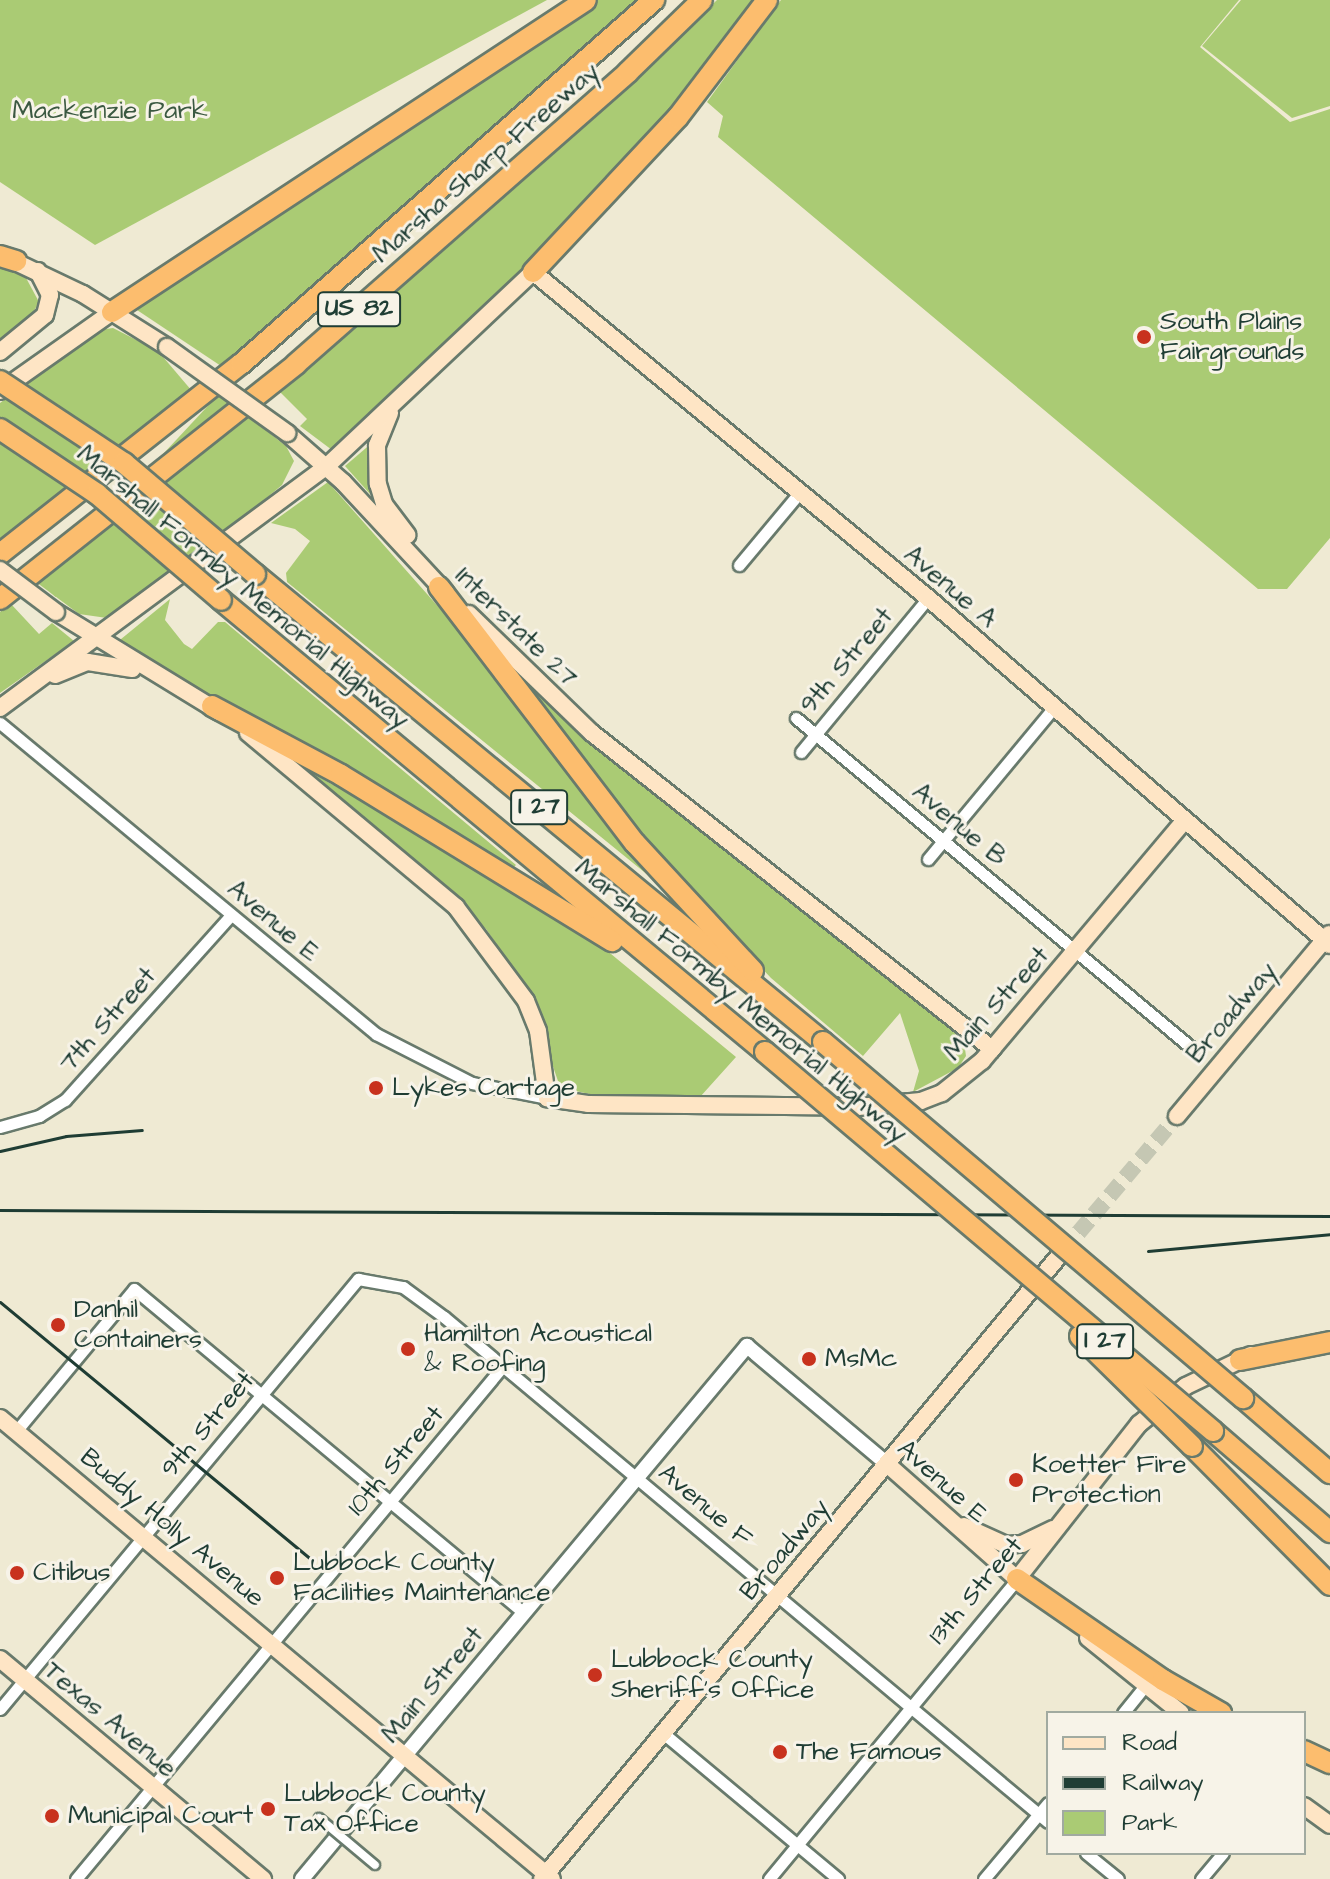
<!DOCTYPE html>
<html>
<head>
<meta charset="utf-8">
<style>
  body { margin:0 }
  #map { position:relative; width:1330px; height:1879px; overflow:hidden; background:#efead3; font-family:"Architects Daughter",sans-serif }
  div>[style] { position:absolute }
  .green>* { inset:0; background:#aacb74; transform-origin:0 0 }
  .secondary-tunnel>* { height:16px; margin-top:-8px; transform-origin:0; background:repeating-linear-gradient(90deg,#c5c7b3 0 16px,transparent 0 24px) }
  .roads { filter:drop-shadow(2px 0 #687a6c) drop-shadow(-2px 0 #687a6c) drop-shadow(0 2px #687a6c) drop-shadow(0 -2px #687a6c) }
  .minor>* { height:11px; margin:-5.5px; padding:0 5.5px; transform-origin:5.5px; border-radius:5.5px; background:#fff }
  .tertiary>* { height:14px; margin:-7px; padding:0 7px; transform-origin:7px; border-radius:7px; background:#fff }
  .secondary>* { height:16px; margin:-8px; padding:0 8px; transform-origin:8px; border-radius:8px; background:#fee5c5 }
  .motorway>* { height:20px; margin:-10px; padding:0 10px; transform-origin:10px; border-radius:10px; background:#fcbd6e }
  .rail>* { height:3px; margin:-1.5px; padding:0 1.5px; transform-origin:1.5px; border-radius:1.5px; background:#1f3d34 }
  .bridges { filter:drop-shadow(2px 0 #687a6c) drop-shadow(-2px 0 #687a6c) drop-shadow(0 2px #687a6c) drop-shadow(0 -2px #687a6c) }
  .pedestrian-bridge>* { height:8px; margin:-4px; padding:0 4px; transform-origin:4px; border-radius:4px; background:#fff }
  .secondary-bridge>* { height:16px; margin:-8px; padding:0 8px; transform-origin:8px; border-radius:8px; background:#fee5c5 }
  .motorway-bridge>* { height:20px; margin:-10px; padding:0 10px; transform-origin:10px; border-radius:10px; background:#fcbd6e }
  .dots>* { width:22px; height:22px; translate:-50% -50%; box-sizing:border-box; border:4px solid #f7f3e8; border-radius:50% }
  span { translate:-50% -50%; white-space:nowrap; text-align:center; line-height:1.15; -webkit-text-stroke:6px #f7f3e8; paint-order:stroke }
  .shield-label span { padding:2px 6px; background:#f7f3e8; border:2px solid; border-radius:6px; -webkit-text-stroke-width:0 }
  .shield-label { font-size:24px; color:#1f3d34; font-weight:700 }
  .park-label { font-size:26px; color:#3b5941 }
  .street-label { font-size:26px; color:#1f3d34 }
  .poi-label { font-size:26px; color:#1f3d34 }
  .left { translate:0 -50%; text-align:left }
  .legend { position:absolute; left:1046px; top:1711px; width:260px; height:144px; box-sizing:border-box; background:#f7f3e8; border:2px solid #a1aaa0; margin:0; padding:10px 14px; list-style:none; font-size:24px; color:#1f3d34 }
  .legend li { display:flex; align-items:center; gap:16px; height:40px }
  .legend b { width:40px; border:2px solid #a1aaa0 }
</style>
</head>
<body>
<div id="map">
  <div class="green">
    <i style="clip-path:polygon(0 0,547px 0,95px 245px,0 182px)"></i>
    <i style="clip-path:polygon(595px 0,638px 0,221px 366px,137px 310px)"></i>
    <i style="clip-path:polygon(717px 0,756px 0,664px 116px,497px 297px,332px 450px,300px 426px,307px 419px,280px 392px,629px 86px)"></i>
    <i style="clip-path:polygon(781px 0,1239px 0,1200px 47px,1290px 122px,1330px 109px,1330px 538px,1287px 589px,1258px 589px,718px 137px,723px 116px,707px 102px)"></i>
    <i style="clip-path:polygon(1241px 0,1330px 0,1330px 106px,1292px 118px,1202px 46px)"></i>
    <i style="clip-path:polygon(0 264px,25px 276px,39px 302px,29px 320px,0 340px)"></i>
    <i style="clip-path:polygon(113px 328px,158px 351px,192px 391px,0 543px,0 403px,99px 330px)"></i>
    <i style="left:219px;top:394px;width:19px;height:260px;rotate:43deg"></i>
    <i style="clip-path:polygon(248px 416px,286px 446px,294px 461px,282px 485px,238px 522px,107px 618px,79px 614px,36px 582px)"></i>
    <i style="clip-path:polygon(373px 442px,373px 493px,370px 494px,345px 466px)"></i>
    <i style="clip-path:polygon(328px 482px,473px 646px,654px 880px,287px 582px,286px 573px,310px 541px,295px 529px,271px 523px)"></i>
    <i style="clip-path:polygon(170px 599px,165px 620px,184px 644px,192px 649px,218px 622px,225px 622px,516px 865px,511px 870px,115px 644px)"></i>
    <i style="clip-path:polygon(11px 604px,39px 634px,52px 623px,74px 641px,0 693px,0 612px)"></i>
    <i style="clip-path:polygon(525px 680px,600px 747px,963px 1035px,966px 1056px,958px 1068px,913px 1092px,919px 1071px,900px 1013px,863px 1056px,771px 978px,653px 854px,521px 682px)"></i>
    <i style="clip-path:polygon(315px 775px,467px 858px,588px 935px,736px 1057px,700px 1097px,599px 1096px,566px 1089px,558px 1081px,526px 988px,486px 929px,312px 780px)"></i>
  </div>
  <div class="secondary-tunnel">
    <i style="left:1063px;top:1251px;width:177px;rotate:-49.8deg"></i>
  </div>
  <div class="roads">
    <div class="minor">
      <i style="left:739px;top:565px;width:95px;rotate:-50.1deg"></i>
      <i style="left:796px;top:718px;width:517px;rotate:39.82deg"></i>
      <i style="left:0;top:723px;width:488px;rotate:39.6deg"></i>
      <i style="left:376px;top:1034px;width:108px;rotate:27deg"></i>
      <i style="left:472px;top:1083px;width:76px;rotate:11.3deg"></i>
      <i style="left:801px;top:752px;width:200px;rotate:-50.5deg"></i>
      <i style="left:928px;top:859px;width:197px;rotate:-50.3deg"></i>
      <i style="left:0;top:1127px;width:41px;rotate:-15.8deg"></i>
      <i style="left:39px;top:1116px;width:31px;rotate:-32deg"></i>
      <i style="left:65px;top:1100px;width:247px;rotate:-48.1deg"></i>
      <i style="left:17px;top:1430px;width:183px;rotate:-50.3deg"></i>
      <i style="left:134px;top:1289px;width:507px;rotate:39.72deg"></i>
      <i style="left:0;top:1709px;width:560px;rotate:-50.22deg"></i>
      <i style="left:358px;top:1279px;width:46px;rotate:10.1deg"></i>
      <i style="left:403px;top:1287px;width:51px;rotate:36.2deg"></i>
      <i style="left:444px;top:1317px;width:787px;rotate:39.9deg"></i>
      <i style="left:1123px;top:1713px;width:35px;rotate:-51deg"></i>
      <i style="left:663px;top:1733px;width:228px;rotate:39.8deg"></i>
      <i style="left:1086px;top:1853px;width:41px;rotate:39.1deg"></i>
      <i style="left:76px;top:1879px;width:667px;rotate:-50.23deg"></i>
      <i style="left:769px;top:1879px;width:389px;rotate:-50.4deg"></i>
      <i style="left:984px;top:1879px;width:99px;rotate:-49.9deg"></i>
      <i style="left:1201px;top:1879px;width:34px;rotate:-50deg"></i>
    </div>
    <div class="tertiary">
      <i style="left:340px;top:1833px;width:635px;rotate:-50.11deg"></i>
      <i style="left:747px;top:1346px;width:183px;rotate:40.1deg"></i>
      <i style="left:302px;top:1879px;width:55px;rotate:-50.2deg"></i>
    </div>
    <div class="secondary">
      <i style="left:5px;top:257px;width:86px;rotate:25.4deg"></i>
      <i style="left:83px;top:294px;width:99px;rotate:32.2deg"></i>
      <i style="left:0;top:352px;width:58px;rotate:-39.4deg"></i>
      <i style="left:45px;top:315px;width:21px;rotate:-76deg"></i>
      <i style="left:50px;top:295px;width:27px;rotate:-117deg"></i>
      <i style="left:0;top:391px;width:137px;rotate:-35.2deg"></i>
      <i style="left:390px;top:413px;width:35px;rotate:112deg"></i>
      <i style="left:377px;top:445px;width:39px;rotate:89deg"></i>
      <i style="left:378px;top:484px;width:21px;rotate:73deg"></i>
      <i style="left:384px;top:504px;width:39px;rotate:53deg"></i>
      <i style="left:287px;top:433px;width:74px;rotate:41.2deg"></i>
      <i style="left:343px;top:482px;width:151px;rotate:47.1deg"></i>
      <i style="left:56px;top:612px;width:191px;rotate:31.5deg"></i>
      <i style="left:469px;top:614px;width:171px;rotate:44.1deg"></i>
      <i style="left:592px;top:733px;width:510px;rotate:38.31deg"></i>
      <i style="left:55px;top:675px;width:35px;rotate:-22deg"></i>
      <i style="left:88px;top:662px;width:45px;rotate:9deg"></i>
      <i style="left:0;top:708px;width:405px;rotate:-36.5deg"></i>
      <i style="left:326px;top:467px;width:284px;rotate:-43.3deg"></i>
      <i style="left:533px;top:272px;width:512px;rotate:39.53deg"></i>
      <i style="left:928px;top:598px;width:531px;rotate:40.8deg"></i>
      <i style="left:248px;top:733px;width:271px;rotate:39.9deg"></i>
      <i style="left:456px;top:907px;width:117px;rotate:53.3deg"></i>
      <i style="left:526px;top:1001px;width:32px;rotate:68deg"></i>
      <i style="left:538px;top:1031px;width:68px;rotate:82.3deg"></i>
      <i style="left:547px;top:1098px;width:41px;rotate:8.3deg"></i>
      <i style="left:588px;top:1104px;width:270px;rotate:0.6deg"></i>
      <i style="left:858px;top:1107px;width:63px;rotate:-5.4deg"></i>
      <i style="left:921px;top:1101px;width:22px;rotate:-21deg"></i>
      <i style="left:942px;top:1093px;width:51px;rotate:-38.7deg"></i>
      <i style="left:982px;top:1061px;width:312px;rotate:-49.9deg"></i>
      <i style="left:1177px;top:1116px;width:237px;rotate:-50.1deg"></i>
      <i style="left:0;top:1418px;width:719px;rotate:39.87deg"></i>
      <i style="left:887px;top:1464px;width:183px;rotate:41.5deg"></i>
      <i style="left:964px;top:1526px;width:46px;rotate:24.3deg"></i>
      <i style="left:1006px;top:1545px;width:16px;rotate:-4deg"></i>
      <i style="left:1022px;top:1544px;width:34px;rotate:-26deg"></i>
      <i style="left:1017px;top:1579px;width:197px;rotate:-51.8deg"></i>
      <i style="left:1139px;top:1424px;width:60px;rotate:-39deg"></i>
      <i style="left:1186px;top:1386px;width:72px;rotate:-25.5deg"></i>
      <i style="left:1088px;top:1638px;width:119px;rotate:38.9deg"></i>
      <i style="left:0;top:1659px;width:343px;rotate:39.9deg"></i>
      <i style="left:1304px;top:1806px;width:32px;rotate:36deg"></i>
      <i style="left:542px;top:1879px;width:816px;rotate:-50.32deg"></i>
    </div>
    <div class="motorway">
      <i style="left:0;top:256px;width:17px;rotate:17deg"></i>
      <i style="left:533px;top:272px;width:212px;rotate:-46.9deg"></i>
      <i style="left:678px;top:117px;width:147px;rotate:-52.7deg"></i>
      <i style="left:112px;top:312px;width:567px;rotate:-33.35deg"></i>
      <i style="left:0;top:554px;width:307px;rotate:-38.3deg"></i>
      <i style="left:241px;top:364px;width:551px;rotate:-41.39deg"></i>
      <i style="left:255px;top:574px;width:736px;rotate:39.49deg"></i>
      <i style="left:439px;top:587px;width:322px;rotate:52.6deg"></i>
      <i style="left:635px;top:843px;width:174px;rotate:47.3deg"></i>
      <i style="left:0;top:599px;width:378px;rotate:-38.4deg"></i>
      <i style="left:296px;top:364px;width:442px;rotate:-41.3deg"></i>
      <i style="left:628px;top:72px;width:103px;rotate:-44.2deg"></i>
      <i style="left:221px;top:600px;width:707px;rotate:39.72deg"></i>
      <i style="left:212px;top:706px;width:146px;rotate:28.1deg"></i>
      <i style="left:341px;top:775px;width:318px;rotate:31.5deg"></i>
      <i style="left:1240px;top:1360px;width:92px;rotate:-11.3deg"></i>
      <i style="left:1243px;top:1398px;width:115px;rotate:40.8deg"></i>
      <i style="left:1213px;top:1431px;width:155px;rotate:40.8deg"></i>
      <i style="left:1192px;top:1446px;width:196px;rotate:45.2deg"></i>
      <i style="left:1017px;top:1579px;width:178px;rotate:34.7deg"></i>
      <i style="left:1163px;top:1680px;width:67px;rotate:29.6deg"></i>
      <i style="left:1304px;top:1751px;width:29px;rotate:25deg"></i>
    </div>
  </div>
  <div class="rail">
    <i style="left:0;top:1151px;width:68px;rotate:-12.8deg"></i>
    <i style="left:66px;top:1136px;width:76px;rotate:-4.5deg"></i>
    <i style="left:0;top:1210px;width:1330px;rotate:0.26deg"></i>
    <i style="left:1148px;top:1251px;width:183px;rotate:-5.3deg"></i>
    <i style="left:0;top:1302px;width:402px;rotate:39.6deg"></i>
  </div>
  <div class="bridges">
    <div class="pedestrian-bridge">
      <i style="left:319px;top:1818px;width:73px;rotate:40deg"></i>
    </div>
    <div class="secondary-bridge">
      <i style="left:167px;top:347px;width:148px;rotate:35.6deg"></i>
      <i style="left:0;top:570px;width:70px;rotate:36.9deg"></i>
    </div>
    <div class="motorway-bridge">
      <i style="left:0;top:381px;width:149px;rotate:33.5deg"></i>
      <i style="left:124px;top:463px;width:172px;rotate:40.3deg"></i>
      <i style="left:0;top:429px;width:117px;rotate:33.8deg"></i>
      <i style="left:97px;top:494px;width:163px;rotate:40.5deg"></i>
      <i style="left:823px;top:1042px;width:551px;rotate:40.29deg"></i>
      <i style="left:765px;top:1052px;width:587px;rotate:40.23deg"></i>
      <i style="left:1080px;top:1336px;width:157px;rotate:44.5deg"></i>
    </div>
  </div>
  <div class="dots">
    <i style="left:1144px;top:337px;background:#c8321e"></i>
    <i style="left:376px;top:1088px;background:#c8321e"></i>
    <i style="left:58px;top:1325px;background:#c8321e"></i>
    <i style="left:408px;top:1349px;background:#c8321e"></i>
    <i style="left:809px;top:1359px;background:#c8321e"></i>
    <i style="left:1016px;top:1480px;background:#c8321e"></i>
    <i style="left:17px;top:1573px;background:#c8321e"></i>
    <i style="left:277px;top:1578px;background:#c8321e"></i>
    <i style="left:595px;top:1675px;background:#c8321e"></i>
    <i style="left:780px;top:1752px;background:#c8321e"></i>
    <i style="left:268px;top:1809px;background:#c8321e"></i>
    <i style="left:52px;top:1816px;background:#c8321e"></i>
  </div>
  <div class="shield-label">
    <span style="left:359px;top:309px">US 82</span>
    <span style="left:539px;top:807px">I 27</span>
    <span style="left:1105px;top:1341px">I 27</span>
  </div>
  <div class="park-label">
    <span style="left:110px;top:111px">Mackenzie Park</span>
  </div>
  <div class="street-label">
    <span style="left:486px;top:163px;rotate:-41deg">Marsha Sharp Freeway</span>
    <span style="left:243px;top:587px;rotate:40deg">Marshall Formby Memorial Highway</span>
    <span style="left:950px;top:587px;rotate:40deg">Avenue A</span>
    <span style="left:516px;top:627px;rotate:44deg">Interstate 27</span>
    <span style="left:847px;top:661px;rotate:-50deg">9th Street</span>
    <span style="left:959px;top:825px;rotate:40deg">Avenue B</span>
    <span style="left:273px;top:921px;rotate:40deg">Avenue E</span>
    <span style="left:741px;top:1001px;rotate:40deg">Marshall Formby Memorial Highway</span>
    <span style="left:997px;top:1004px;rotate:-48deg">Main Street</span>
    <span style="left:1232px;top:1013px;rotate:-50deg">Broadway</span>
    <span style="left:108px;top:1020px;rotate:-48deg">7th Street</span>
    <span style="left:208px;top:1425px;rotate:-50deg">9th Street</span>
    <span style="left:396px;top:1461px;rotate:-50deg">10th Street</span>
    <span style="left:942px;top:1482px;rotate:42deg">Avenue E</span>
    <span style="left:705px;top:1506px;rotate:40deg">Avenue F</span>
    <span style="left:172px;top:1528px;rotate:40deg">Buddy Holly Avenue</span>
    <span style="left:785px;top:1550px;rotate:-50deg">Broadway</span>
    <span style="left:976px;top:1591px;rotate:-50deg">13th Street</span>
    <span style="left:433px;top:1685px;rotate:-50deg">Main Street</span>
    <span style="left:110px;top:1720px;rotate:40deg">Texas Avenue</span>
  </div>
  <div class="poi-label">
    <span class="left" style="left:1160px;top:337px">South Plains<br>Fairgrounds</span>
    <span class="left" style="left:392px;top:1088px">Lykes Cartage</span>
    <span class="left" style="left:74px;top:1325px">Danhil<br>Containers</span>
    <span class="left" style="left:424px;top:1349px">Hamilton Acoustical<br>&amp; Roofing</span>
    <span class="left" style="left:825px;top:1359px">MsMc</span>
    <span class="left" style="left:1032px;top:1480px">Koetter Fire<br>Protection</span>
    <span class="left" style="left:293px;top:1578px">Lubbock County<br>Facilities Maintenance</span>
    <span class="left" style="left:33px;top:1573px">Citibus</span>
    <span class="left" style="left:611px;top:1675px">Lubbock County<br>Sheriff's Office</span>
    <span class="left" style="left:796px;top:1752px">The Famous</span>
    <span class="left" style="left:284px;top:1809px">Lubbock County<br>Tax Office</span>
    <span class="left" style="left:68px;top:1816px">Municipal Court</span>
  </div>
  <ul class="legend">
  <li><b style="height:10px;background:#fee5c5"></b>Road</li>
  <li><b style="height:10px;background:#1f3d34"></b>Railway</li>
  <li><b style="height:22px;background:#aacb74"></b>Park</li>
  </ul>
</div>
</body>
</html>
